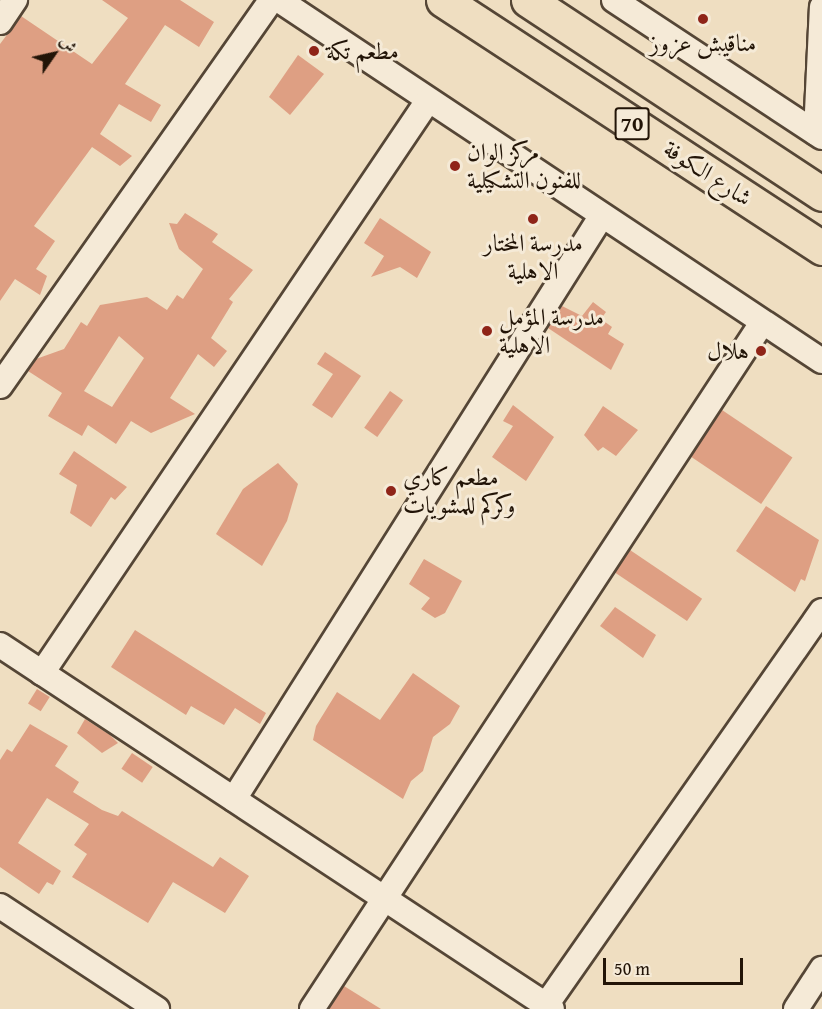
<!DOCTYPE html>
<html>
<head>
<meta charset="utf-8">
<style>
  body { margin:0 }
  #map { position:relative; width:822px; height:1009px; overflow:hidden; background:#efdec1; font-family:"Gentium Book Plus",Amiri,serif }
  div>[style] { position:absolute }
  .building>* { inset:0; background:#de9f83; transform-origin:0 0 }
  .roads { filter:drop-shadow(2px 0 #554636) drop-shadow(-2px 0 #554636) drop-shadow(0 2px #554636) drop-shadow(0 -2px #554636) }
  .minor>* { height:24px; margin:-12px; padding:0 12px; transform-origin:12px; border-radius:12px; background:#f5ead7 }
  .highway>* { height:33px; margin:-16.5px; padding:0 16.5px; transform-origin:16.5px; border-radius:16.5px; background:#efdec1 }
  .dots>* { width:16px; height:16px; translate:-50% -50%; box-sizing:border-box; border:3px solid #f5ead7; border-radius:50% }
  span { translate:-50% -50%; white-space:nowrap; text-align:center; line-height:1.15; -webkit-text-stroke:6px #f5ead7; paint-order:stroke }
  .shield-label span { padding:2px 4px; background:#f5ead7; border:2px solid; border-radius:4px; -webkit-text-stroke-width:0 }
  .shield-label { font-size:22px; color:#221407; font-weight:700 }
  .poi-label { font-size:24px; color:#221407 }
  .left { translate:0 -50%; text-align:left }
  .right { translate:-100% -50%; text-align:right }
  .street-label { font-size:24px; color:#221407 }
  .north { position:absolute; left:24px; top:24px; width:60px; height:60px; -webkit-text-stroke:4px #f5ead7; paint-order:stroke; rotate:56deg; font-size:16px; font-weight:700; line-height:24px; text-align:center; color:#221407 }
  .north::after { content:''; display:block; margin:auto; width:21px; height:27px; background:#221407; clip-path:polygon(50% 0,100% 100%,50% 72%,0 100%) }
  .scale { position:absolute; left:603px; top:958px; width:140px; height:27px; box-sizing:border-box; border:3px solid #221407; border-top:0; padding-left:8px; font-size:18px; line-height:21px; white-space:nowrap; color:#221407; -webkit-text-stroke:4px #f5ead7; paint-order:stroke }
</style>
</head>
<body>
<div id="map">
  <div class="building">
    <i style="clip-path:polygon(102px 0,180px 0,214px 22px,199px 47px,165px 25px,125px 84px,161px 105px,151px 122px,119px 104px,100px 134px,132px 156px,120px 166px,92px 147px,34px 226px,55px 241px,36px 269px,47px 276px,40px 295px,15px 279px,0 301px,0 44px,21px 16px,92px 64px,128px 18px)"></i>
    <i style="clip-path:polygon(298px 55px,324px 74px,290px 115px,269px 97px)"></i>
    <i style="clip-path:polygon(evenodd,185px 213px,218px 234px,212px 242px,253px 270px,229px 299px,233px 302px,211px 338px,227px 351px,214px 367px,198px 354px,170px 398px,195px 414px,151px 433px,131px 421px,116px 444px,88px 425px,82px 436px,48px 416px,62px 393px,28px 371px,36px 359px,64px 349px,81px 322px,87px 326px,100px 305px,147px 297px,167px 310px,177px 295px,183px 299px,203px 269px,179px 249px,169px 223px,177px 224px,185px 213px,119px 336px,144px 358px,112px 407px,84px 391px,119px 336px)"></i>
    <i style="clip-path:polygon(380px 218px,431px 252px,417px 278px,400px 267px,371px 277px,384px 256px,364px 243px)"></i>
    <i style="clip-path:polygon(593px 302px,606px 312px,601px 319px,612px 327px,608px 334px,624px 344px,611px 370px,548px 328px,562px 306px,582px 316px)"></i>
    <i style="clip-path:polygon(325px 352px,361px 376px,332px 418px,312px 405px,333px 374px,317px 364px)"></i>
    <i style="left:390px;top:391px;width:16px;height:45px;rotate:35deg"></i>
    <i style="clip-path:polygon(513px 405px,554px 437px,526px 481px,492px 457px,513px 426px,503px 421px)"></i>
    <i style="clip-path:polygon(603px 406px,638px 430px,616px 456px,603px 447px,598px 451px,584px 435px)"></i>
    <i style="left:722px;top:410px;width:85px;height:56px;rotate:34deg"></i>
    <i style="clip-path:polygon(74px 451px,127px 487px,115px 500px,111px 497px,91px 527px,70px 513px,77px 485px,59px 474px)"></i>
    <i style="clip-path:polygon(278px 463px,298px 484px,287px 521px,262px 566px,216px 534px,243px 489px)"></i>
    <i style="clip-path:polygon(766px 506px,819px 540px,805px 581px,801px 579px,795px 592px,736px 551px)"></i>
    <i style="left:630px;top:550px;width:87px;height:27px;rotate:34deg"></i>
    <i style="clip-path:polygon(424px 559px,462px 581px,445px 613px,435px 618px,421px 609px,430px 598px,409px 584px)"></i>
    <i style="clip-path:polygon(615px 607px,656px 635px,643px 658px,600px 626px)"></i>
    <i style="clip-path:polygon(135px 630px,266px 713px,260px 724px,235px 708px,224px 725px,191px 706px,186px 715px,111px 667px)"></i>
    <i style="clip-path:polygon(413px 673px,460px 706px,450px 724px,433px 737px,423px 771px,411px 781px,403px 799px,313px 740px,316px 726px,337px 692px,380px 720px)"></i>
    <i style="left:37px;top:689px;width:15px;height:17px;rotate:32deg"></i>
    <i style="clip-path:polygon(85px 719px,110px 735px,118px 743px,102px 753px,77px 733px)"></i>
    <i style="clip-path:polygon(30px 724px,68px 746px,55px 766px,79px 782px,73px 792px,102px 810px,118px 816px,122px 811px,213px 867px,220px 857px,249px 876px,225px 913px,173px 882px,148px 923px,97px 892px,72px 877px,87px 854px,74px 845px,89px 824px,47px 798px,18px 843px,61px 871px,53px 885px,47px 882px,39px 894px,0 867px,0 760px,7px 749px,12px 752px)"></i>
    <i style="left:132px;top:753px;width:25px;height:19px;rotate:34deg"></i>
    <i style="clip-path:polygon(344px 986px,381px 1009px,329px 1009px)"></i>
  </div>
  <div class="roads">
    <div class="minor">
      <i style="left:279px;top:0;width:652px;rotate:33.62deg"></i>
      <i style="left:614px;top:0;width:249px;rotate:33.4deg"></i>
      <i style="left:0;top:22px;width:27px;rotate:-56deg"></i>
      <i style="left:816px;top:133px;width:126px;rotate:-87.3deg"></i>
      <i style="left:0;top:386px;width:472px;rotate:-54.9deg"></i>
      <i style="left:0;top:645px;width:661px;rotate:33.4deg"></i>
      <i style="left:42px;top:673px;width:689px;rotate:-56.01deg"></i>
      <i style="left:234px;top:799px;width:688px;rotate:-57.77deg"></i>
      <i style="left:0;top:906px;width:188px;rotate:33.3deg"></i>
      <i style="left:546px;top:1005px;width:481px;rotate:-55deg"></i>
      <i style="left:312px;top:1009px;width:820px;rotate:-56.74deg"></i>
      <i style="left:796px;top:1009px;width:48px;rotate:-57deg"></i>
    </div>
    <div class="highway">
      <i style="left:443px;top:0;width:453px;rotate:33.2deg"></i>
      <i style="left:528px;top:0;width:352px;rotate:33.4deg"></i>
    </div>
  </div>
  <div class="dots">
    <i style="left:703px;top:19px;background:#8f2418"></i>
    <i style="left:314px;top:51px;background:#8f2418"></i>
    <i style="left:455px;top:166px;background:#8f2418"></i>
    <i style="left:533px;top:219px;background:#8f2418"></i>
    <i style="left:487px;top:331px;background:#8f2418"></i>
    <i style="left:761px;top:351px;background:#8f2418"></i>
    <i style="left:391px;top:491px;background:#8f2418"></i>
  </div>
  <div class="shield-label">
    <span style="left:632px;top:124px">70</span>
  </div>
  <div class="poi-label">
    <span style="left:703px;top:43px">مناقيش عزوز</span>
    <span class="left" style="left:326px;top:51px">مطعم تكة</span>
    <span class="left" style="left:467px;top:166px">مركز الوان<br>للفنون التشكيلية</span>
    <span style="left:533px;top:257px">مدرسة المختار<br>الاهلية</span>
    <span class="left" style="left:499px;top:331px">مدرسة المؤمل<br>الاهلية</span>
    <span class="right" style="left:749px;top:351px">هلال</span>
    <span class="left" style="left:403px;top:491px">مطعم كاري<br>وكركم للمشويات</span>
  </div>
  <div class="street-label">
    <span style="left:708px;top:173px;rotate:33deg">شارع الكوفة</span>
  </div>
  <div class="north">ش</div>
  <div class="scale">50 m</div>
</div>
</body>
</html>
